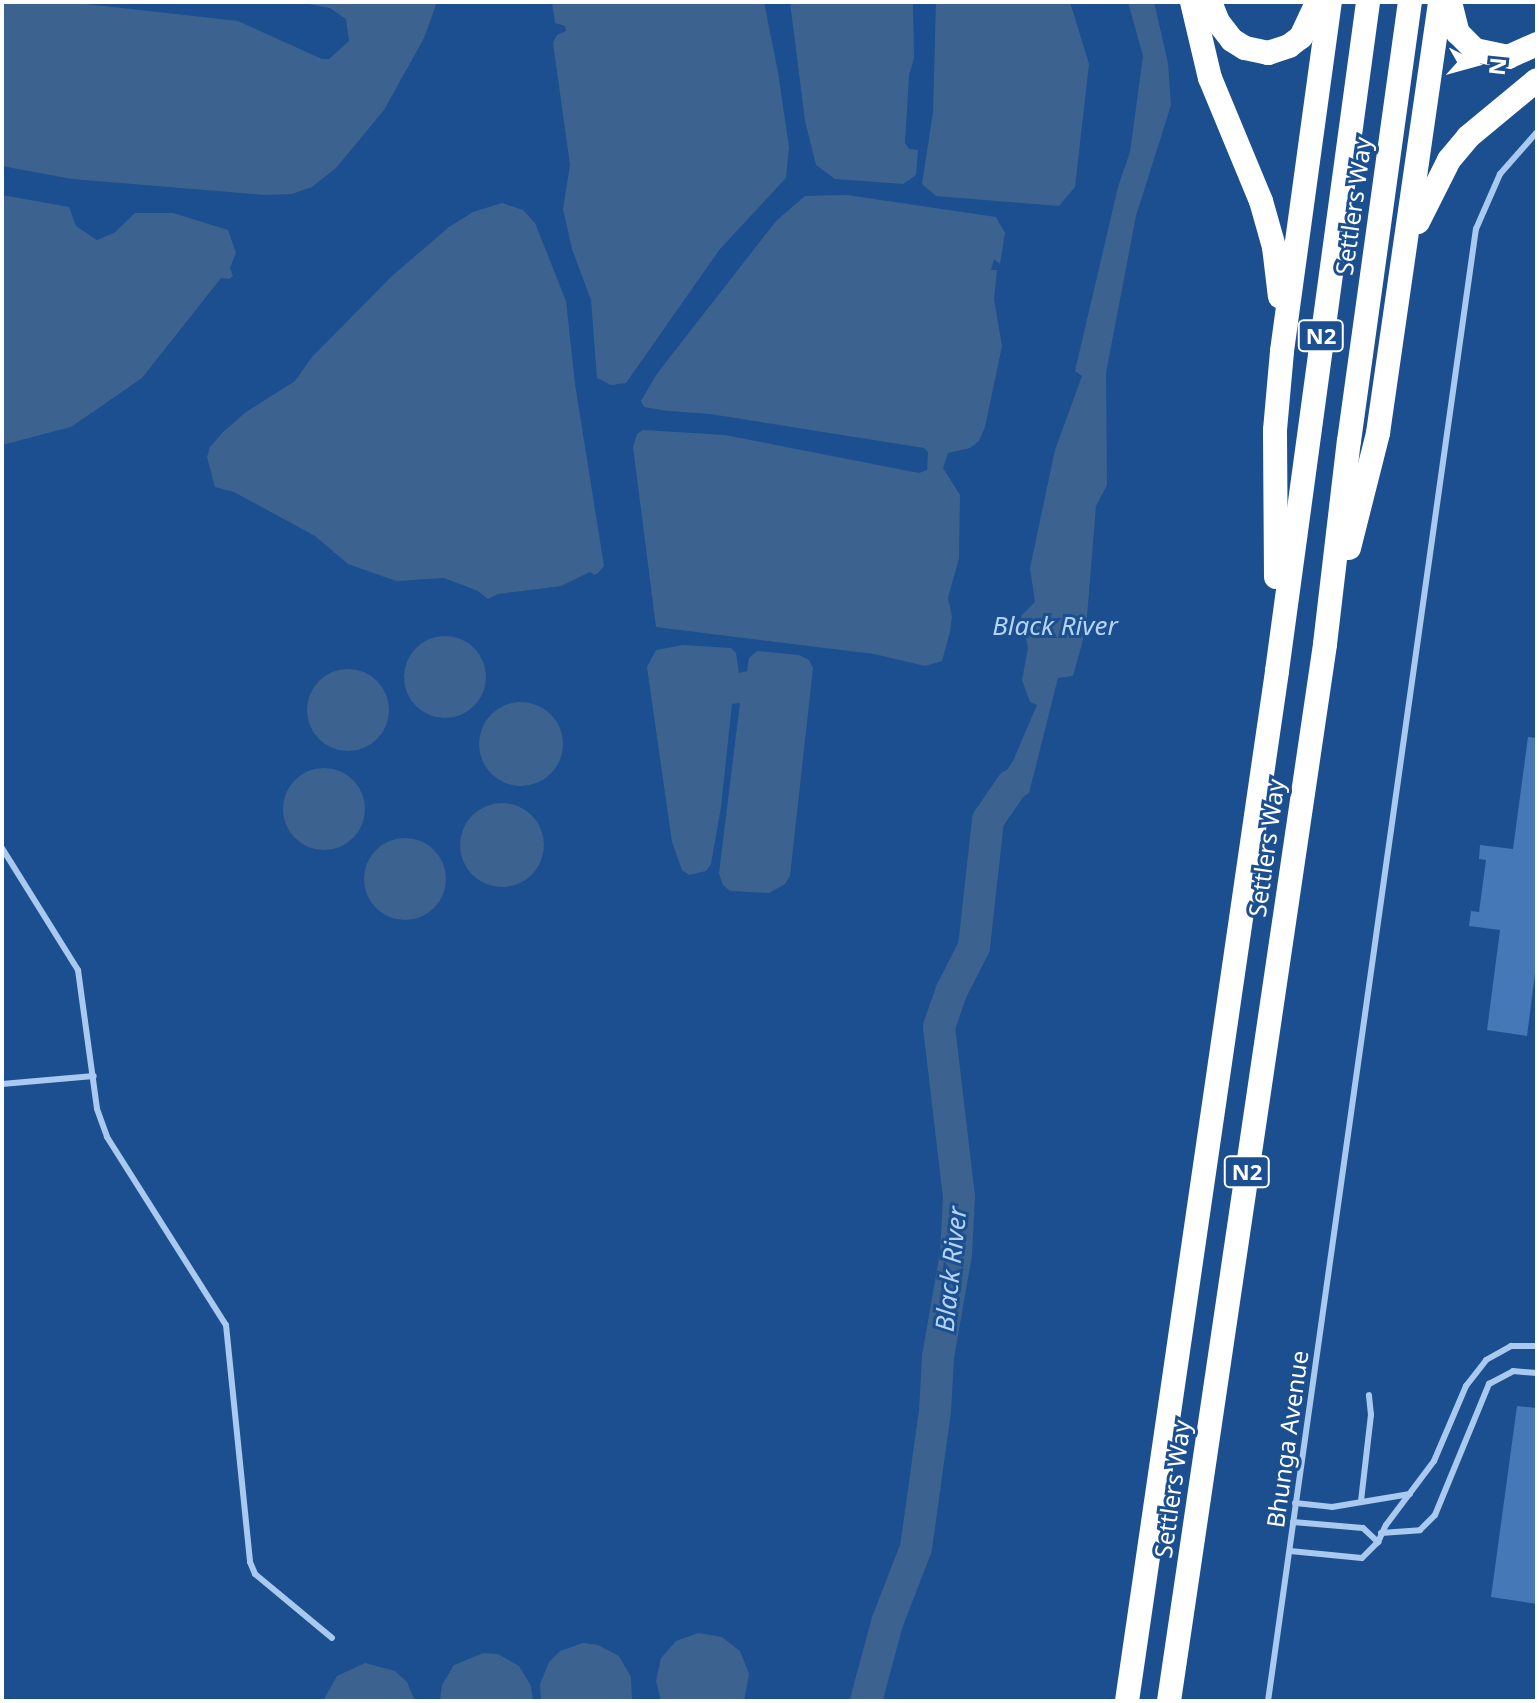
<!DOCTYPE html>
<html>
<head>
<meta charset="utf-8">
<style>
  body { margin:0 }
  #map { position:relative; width:1539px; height:1703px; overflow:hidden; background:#1b4f8f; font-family:"Noto Sans",sans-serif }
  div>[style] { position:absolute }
  .water>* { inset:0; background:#3c6290 }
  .round { border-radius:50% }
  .river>* { height:32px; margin:-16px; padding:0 16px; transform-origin:16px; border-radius:16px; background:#3c6290 }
  .building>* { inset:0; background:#4478b7 }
  .service>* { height:6px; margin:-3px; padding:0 3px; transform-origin:3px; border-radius:3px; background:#a9c9ee }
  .motorway>* { height:24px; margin:-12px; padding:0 12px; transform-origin:12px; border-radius:12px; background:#fff }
  span { translate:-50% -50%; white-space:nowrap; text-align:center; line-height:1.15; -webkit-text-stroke:6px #1b4f8f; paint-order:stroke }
  .shield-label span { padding:2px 6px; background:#1b4f8f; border:2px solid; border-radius:6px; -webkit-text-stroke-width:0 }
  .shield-label { font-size:22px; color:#fff; font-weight:700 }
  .street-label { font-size:24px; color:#fff }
  .water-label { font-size:26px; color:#b5d3f5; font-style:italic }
  .frame { position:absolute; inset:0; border:4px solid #fff; pointer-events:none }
  .north { position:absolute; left:1435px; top:24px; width:80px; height:80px; -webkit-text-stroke:6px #1b4f8f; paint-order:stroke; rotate:96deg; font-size:22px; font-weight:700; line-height:32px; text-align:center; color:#fff }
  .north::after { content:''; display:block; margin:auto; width:28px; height:36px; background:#fff; clip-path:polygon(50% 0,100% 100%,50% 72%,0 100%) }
</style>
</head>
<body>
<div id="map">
  <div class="water">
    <i style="clip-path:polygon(2px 2px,68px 2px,238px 21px,322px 59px,329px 59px,349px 41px,346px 19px,330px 8px,296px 2px,437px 2px,424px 38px,384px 110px,336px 168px,312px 187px,292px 194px,265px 195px,72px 179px,2px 166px)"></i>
    <i style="clip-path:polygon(552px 2px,764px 2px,778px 72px,789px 147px,786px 178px,720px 249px,626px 383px,611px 385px,597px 378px,591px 300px,572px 249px,563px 209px,570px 165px,553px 43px,557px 35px,566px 31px,565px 26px,555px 23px)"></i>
    <i style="clip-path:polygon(790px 2px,913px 2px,914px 58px,909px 76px,905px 143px,909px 149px,918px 150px,916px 175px,903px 184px,835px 179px,816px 165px,805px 121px)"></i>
    <i style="clip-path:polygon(936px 2px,1070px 2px,1089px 64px,1075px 187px,1059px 206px,936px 196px,922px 184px,933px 112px)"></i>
    <i style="clip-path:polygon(1128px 2px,1154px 2px,1168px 63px,1171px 105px,1136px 216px,1106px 373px,1107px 485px,1096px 506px,1086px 629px,1073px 676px,1058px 678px,1029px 793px,988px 820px,982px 807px,1013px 761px,1037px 705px,1030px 702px,1022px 680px,1028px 648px,1021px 616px,1035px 602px,1030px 568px,1055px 450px,1082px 376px,1075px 371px,1118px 187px,1130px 152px,1143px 56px)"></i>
    <i style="clip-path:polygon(2px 195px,69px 207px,76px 226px,97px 240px,114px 233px,135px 213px,173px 213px,228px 230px,236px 253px,230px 268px,233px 276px,229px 279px,221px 278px,142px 378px,71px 427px,2px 445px)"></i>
    <i style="clip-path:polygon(847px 195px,996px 217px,1005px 233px,1000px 264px,994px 259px,991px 270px,997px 270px,994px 299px,1002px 346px,985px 427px,979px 441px,970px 448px,948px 453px,943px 468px,960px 495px,959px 558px,948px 598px,952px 616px,950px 632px,942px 661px,925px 666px,874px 654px,656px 627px,633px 447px,637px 434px,643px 430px,725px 435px,919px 473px,927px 470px,928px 452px,924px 448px,710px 414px,668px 411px,644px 407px,641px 401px,656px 375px,776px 221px,805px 196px)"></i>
    <i style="clip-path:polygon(502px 203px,523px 210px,535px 223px,566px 301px,575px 384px,604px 566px,598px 573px,594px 575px,590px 572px,561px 586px,498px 594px,488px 599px,478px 591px,444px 578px,396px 581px,348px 564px,315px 536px,234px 492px,215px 487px,207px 457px,210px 447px,223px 432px,246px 412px,295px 381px,312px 357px,392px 276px,449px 227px,473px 212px)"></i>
    <i class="round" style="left:404px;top:636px;width:82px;height:82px"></i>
    <i style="clip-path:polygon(683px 645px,731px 648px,736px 653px,739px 673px,747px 671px,749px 658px,757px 651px,799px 655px,809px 660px,813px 668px,790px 876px,785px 884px,769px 893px,730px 891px,723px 885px,719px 873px,740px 703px,732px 704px,721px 807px,711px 864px,706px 871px,689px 875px,682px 870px,672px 842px,647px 667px,656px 650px)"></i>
    <i class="round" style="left:307px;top:669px;width:82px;height:82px"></i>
    <i class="round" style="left:479px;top:702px;width:84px;height:84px"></i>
    <i class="round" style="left:283px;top:768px;width:82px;height:82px"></i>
    <i class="round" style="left:460px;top:803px;width:84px;height:84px"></i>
    <i class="round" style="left:364px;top:838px;width:82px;height:82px"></i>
    <i style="clip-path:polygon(698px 1633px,722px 1637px,740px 1651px,749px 1674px,744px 1701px,661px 1701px,656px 1681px,661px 1658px,676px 1641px)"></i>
    <i style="clip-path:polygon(583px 1643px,598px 1645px,619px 1656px,631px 1677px,632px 1701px,541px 1701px,540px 1684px,549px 1662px,560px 1651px)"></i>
    <i style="clip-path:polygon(483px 1653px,498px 1654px,519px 1666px,531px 1686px,533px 1701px,440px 1701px,442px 1685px,454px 1665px)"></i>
    <i style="clip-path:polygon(365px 1663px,395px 1671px,407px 1682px,415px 1701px,323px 1701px,337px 1676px)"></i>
  </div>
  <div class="river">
    <i style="left:866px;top:1701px;width:81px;rotate:-74.9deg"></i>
    <i style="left:887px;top:1623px;width:80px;rotate:-68.9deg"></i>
    <i style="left:916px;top:1548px;width:138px;rotate:-82.1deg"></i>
    <i style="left:935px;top:1411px;width:54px;rotate:-86.8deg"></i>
    <i style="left:938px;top:1357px;width:105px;rotate:-80.1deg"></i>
    <i style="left:956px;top:1254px;width:57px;rotate:-87deg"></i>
    <i style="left:959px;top:1197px;width:171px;rotate:-96.7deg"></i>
    <i style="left:939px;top:1027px;width:39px;rotate:-71deg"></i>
    <i style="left:952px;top:990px;width:48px;rotate:-62.9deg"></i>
    <i style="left:974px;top:947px;width:128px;rotate:-83.7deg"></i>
    <i style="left:988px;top:820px;width:42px;rotate:-55.6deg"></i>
  </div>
  <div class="building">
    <i style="clip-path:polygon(1528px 737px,1537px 738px,1537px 958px,1527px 1036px,1487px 1030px,1500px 930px,1469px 926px,1471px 911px,1479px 912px,1486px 860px,1479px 859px,1480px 845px,1513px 849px)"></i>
    <i style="clip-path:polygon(1517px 1406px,1537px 1408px,1537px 1604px,1491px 1597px)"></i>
  </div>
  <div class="service">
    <i style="left:2px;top:848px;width:144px;rotate:58.1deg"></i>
    <i style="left:78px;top:970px;width:140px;rotate:82.2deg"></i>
    <i style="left:97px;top:1109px;width:30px;rotate:70deg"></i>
    <i style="left:107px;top:1137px;width:222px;rotate:57.7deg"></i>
    <i style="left:226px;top:1325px;width:238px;rotate:84.2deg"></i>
    <i style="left:250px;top:1562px;width:13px;rotate:67deg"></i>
    <i style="left:255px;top:1574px;width:100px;rotate:39.7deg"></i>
    <i style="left:2px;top:1084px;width:92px;rotate:-5deg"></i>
    <i style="left:1361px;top:1501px;width:87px;rotate:-83.4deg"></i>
    <i style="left:1371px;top:1415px;width:20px;rotate:-96deg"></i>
    <i style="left:1295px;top:1503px;width:37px;rotate:6deg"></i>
    <i style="left:1332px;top:1507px;width:79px;rotate:-9.5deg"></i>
    <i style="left:1293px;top:1522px;width:70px;rotate:4.9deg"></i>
    <i style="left:1363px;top:1528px;width:21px;rotate:43deg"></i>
    <i style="left:1381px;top:1533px;width:39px;rotate:-4deg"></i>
    <i style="left:1420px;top:1530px;width:21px;rotate:-45deg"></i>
    <i style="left:1435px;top:1515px;width:142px;rotate:-67.6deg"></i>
    <i style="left:1489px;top:1384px;width:27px;rotate:-28deg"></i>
    <i style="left:1513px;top:1371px;width:24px;rotate:5deg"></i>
    <i style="left:1290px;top:1551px;width:72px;rotate:5.6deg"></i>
    <i style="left:1362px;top:1558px;width:23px;rotate:-45deg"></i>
    <i style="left:1378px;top:1542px;width:19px;rotate:-65deg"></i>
    <i style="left:1386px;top:1525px;width:80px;rotate:-53.1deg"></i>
    <i style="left:1434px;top:1461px;width:82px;rotate:-66.9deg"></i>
    <i style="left:1466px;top:1386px;width:33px;rotate:-52deg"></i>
    <i style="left:1486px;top:1360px;width:29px;rotate:-29deg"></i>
    <i style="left:1511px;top:1346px;width:26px"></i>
    <i style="left:1268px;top:1701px;width:1487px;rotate:-81.96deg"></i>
    <i style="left:1476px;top:229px;width:60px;rotate:-66.4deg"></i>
    <i style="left:1500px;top:174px;width:56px;rotate:-48.6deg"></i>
  </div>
  <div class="motorway">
    <i style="left:1192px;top:2px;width:78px;rotate:76.7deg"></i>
    <i style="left:1210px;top:78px;width:133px;rotate:67.5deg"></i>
    <i style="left:1261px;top:201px;width:48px;rotate:74.2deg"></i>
    <i style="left:1274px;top:247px;width:50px;rotate:83.2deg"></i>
    <i style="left:1210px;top:2px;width:22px;rotate:68deg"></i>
    <i style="left:1218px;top:22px;width:23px;rotate:52deg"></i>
    <i style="left:1232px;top:40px;width:15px;rotate:32deg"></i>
    <i style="left:1245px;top:48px;width:24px;rotate:12deg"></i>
    <i style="left:1268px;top:53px;width:22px;rotate:-18deg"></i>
    <i style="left:1289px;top:46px;width:15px;rotate:-37deg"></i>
    <i style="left:1301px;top:37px;width:38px;rotate:-65deg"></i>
    <i style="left:1450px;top:2px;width:32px;rotate:76deg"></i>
    <i style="left:1458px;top:33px;width:24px;rotate:45deg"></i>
    <i style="left:1475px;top:50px;width:34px;rotate:12deg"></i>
    <i style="left:1508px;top:57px;width:32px;rotate:-24deg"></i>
    <i style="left:1418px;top:222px;width:69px;rotate:-63.4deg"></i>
    <i style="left:1449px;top:160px;width:30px;rotate:-50deg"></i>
    <i style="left:1468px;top:137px;width:89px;rotate:-39.6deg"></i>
    <i style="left:1349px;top:548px;width:119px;rotate:-75.8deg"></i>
    <i style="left:1378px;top:433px;width:435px;rotate:-81.8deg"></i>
    <i style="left:1276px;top:577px;width:147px;rotate:-90.4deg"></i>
    <i style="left:1275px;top:430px;width:79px;rotate:-84.9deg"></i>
    <i style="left:1282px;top:351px;width:352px;rotate:-82.2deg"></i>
    <i style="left:1127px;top:1701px;width:1041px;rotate:-81.71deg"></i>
    <i style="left:1277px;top:671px;width:675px;rotate:-82.25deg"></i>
    <i style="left:1169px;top:1701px;width:1068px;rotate:-81.6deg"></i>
    <i style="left:1325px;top:644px;width:204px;rotate:-83.3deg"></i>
    <i style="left:1349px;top:441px;width:443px;rotate:-82.1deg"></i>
  </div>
  <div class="shield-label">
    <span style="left:1321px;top:336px">N2</span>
    <span style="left:1247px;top:1172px">N2</span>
  </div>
  <div class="street-label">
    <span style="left:1353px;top:206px;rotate:-82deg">Settlers Way</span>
    <span style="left:1266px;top:848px;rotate:-82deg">Settlers Way</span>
    <span style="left:1287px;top:1439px;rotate:-82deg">Bhunga Avenue</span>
    <span style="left:1172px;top:1489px;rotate:-82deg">Settlers Way</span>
  </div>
  <div class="water-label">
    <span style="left:1055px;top:626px">Black River</span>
    <span style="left:951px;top:1269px;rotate:-84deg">Black River</span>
  </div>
  <div class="frame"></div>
  <div class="north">N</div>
</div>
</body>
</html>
